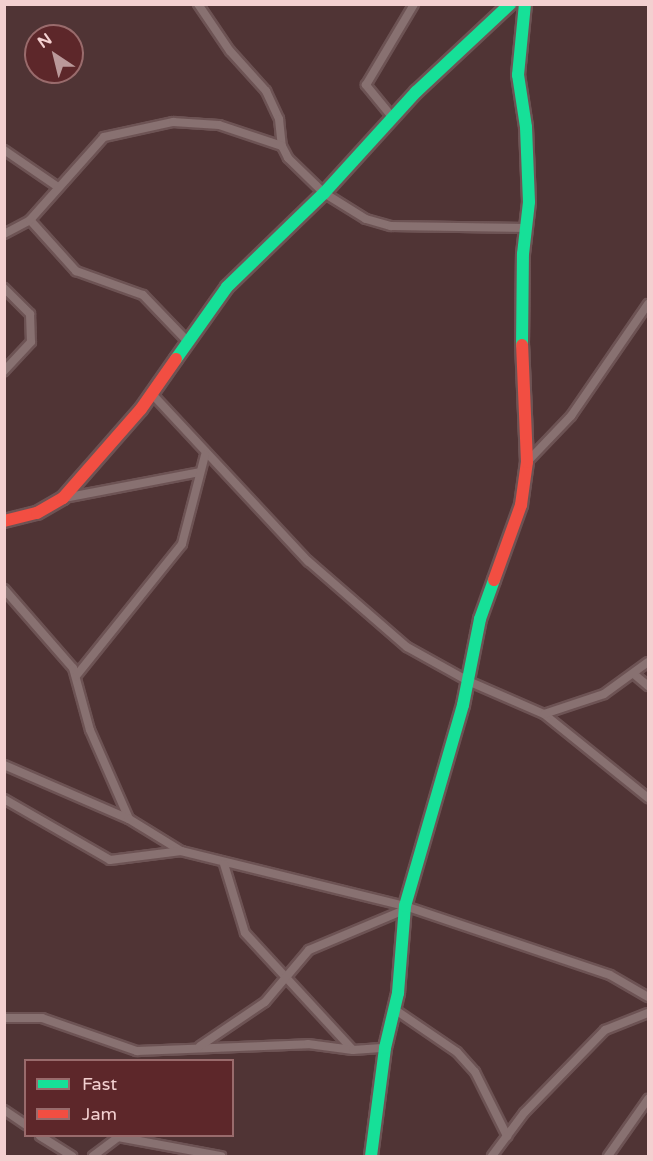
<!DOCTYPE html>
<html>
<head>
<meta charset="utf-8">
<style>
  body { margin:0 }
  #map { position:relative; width:653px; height:1161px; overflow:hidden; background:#503435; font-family:"Varela Round",sans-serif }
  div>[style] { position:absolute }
  .roads { filter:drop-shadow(2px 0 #6d5354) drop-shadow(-2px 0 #6d5354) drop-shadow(0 2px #6d5354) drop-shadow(0 -2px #6d5354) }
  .street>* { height:8px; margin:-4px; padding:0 4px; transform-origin:4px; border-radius:4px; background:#887171 }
  .fast>* { height:12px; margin:-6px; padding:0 6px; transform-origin:6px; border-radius:6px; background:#16e098 }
  .jam>* { height:12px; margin:-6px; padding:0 6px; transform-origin:6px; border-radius:6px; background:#f24e42 }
  span { translate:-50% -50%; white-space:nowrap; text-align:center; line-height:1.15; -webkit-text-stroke:4.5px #5d272a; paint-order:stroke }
  .frame { position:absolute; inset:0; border:6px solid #f3d0d0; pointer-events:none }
  .legend { position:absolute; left:24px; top:1059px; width:210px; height:78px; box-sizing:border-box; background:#5d272a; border:2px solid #996b6c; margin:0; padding:8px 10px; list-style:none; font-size:18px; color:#f3d0d0 }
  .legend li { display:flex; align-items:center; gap:12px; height:30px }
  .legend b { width:30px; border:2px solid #996b6c }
  .north { position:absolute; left:24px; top:24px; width:60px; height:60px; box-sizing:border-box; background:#5d272a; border:2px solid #996b6c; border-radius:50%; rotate:325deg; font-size:16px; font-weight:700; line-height:24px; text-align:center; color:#f3d0d0 }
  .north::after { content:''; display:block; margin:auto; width:21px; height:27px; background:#ba999a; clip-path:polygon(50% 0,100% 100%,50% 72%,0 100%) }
</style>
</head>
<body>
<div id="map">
  <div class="roads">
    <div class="street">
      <i style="left:198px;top:4px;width:57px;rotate:55.8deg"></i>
      <i style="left:230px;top:51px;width:54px;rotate:48deg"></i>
      <i style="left:266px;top:91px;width:31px;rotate:65deg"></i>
      <i style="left:279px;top:119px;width:27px;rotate:84deg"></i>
      <i style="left:282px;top:146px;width:13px;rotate:63deg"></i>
      <i style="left:288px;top:158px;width:50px;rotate:44.2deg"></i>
      <i style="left:324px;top:193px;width:49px;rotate:31.8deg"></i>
      <i style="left:366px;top:219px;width:26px;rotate:16deg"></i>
      <i style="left:391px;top:226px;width:135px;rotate:0.8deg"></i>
      <i style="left:393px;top:118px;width:43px;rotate:-129.3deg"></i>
      <i style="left:366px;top:85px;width:94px;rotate:-59.3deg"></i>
      <i style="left:4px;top:150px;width:65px;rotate:34.4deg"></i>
      <i style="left:30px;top:220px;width:69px;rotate:48deg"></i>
      <i style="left:76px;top:271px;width:71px;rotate:19.7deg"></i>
      <i style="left:143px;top:295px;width:66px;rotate:46.2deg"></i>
      <i style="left:4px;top:234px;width:30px;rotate:-28deg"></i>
      <i style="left:30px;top:220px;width:111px;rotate:-48.3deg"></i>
      <i style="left:104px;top:137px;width:71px;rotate:-12.3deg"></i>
      <i style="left:173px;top:122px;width:46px;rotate:3.7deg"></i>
      <i style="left:219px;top:125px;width:66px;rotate:18.4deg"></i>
      <i style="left:4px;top:288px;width:37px;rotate:45deg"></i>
      <i style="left:30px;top:314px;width:28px;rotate:88deg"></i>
      <i style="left:31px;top:342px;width:40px;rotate:133deg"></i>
      <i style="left:152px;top:394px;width:229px;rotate:47deg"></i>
      <i style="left:308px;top:561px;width:131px;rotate:41deg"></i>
      <i style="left:407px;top:647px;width:70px;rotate:29.1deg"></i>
      <i style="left:468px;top:681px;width:83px;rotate:23.5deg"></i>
      <i style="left:544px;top:714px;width:134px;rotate:38.9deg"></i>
      <i style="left:527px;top:462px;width:64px;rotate:-46.3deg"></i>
      <i style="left:571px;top:416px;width:136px;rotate:-55.5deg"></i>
      <i style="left:64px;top:498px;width:138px;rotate:-10.8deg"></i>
      <i style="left:4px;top:589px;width:105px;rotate:48.9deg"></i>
      <i style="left:73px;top:668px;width:64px;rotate:74.7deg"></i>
      <i style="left:90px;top:730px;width:97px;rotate:66.3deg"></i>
      <i style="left:635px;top:675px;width:17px;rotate:40deg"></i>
      <i style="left:76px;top:676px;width:169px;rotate:-51.2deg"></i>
      <i style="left:182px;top:544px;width:92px;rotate:-75.5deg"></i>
      <i style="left:544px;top:714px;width:63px;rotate:-18.4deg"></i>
      <i style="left:604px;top:694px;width:54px;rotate:-36deg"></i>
      <i style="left:4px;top:765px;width:136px;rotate:23.4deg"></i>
      <i style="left:129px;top:819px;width:61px;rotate:31.6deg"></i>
      <i style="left:181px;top:851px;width:231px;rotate:13.8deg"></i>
      <i style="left:405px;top:906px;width:216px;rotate:18.6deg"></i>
      <i style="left:610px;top:975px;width:44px;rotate:30.1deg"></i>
      <i style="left:4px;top:799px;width:122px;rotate:29.9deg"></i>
      <i style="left:110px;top:860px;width:72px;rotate:-7.2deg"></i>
      <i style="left:224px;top:864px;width:72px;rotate:73.1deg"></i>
      <i style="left:245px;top:933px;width:159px;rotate:47.3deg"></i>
      <i style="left:394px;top:1009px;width:76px;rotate:34.3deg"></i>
      <i style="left:457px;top:1052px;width:27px;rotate:48deg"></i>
      <i style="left:475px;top:1072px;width:72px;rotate:63.4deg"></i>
      <i style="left:4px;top:1018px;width:38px"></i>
      <i style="left:42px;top:1018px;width:101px;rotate:19.2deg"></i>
      <i style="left:137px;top:1051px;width:171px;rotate:-2.3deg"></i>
      <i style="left:308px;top:1044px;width:45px;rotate:7.6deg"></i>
      <i style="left:353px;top:1050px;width:32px;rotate:-4deg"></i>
      <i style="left:200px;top:1046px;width:78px;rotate:-34.1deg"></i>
      <i style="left:265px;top:1002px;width:68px;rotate:-49.8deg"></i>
      <i style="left:309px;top:950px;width:103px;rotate:-22.8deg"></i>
      <i style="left:4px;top:1110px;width:27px;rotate:34deg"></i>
      <i style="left:40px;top:1136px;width:38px;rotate:32deg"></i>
      <i style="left:93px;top:1156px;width:31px;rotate:-37deg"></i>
      <i style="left:118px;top:1137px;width:105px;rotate:10.5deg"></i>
      <i style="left:492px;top:1156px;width:54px;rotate:-53.3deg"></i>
      <i style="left:524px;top:1113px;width:116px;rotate:-45.7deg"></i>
      <i style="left:605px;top:1030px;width:46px;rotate:-21.6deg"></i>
      <i style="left:608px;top:1156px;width:70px;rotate:-54.9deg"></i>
    </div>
    <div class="fast">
      <i style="left:522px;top:345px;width:91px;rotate:-89.4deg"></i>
      <i style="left:523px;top:254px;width:52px;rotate:-83.4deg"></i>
      <i style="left:529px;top:202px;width:75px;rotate:-92.3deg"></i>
      <i style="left:526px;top:127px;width:53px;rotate:-98.7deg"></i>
      <i style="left:518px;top:75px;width:71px;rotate:-84.4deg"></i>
      <i style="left:176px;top:359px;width:88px;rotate:-54.7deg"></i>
      <i style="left:227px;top:287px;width:135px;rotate:-44.1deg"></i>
      <i style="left:324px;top:193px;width:137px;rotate:-47.7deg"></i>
      <i style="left:416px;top:92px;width:129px;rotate:-43.1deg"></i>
      <i style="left:371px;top:1156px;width:109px;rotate:-82.6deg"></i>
      <i style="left:385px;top:1048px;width:57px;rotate:-76.7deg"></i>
      <i style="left:398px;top:993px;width:87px;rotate:-85.4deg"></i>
      <i style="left:405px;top:906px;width:209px;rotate:-73.9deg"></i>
      <i style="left:463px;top:705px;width:88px;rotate:-78.8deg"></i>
      <i style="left:480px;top:619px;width:41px;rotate:-70.3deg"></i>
    </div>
    <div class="jam">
      <i style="left:4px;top:521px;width:34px;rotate:-14deg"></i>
      <i style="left:37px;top:513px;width:30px;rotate:-30deg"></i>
      <i style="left:63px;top:498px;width:118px;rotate:-48.8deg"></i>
      <i style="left:141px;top:409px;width:61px;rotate:-55deg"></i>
      <i style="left:494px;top:580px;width:80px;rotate:-70.2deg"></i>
      <i style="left:521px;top:505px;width:43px;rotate:-82.1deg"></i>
      <i style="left:527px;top:462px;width:117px;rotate:-92.4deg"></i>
    </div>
  </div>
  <div class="frame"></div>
  <ul class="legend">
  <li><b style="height:8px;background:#16e098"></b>Fast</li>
  <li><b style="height:8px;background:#f24e42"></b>Jam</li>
  </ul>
  <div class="north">N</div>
</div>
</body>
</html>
